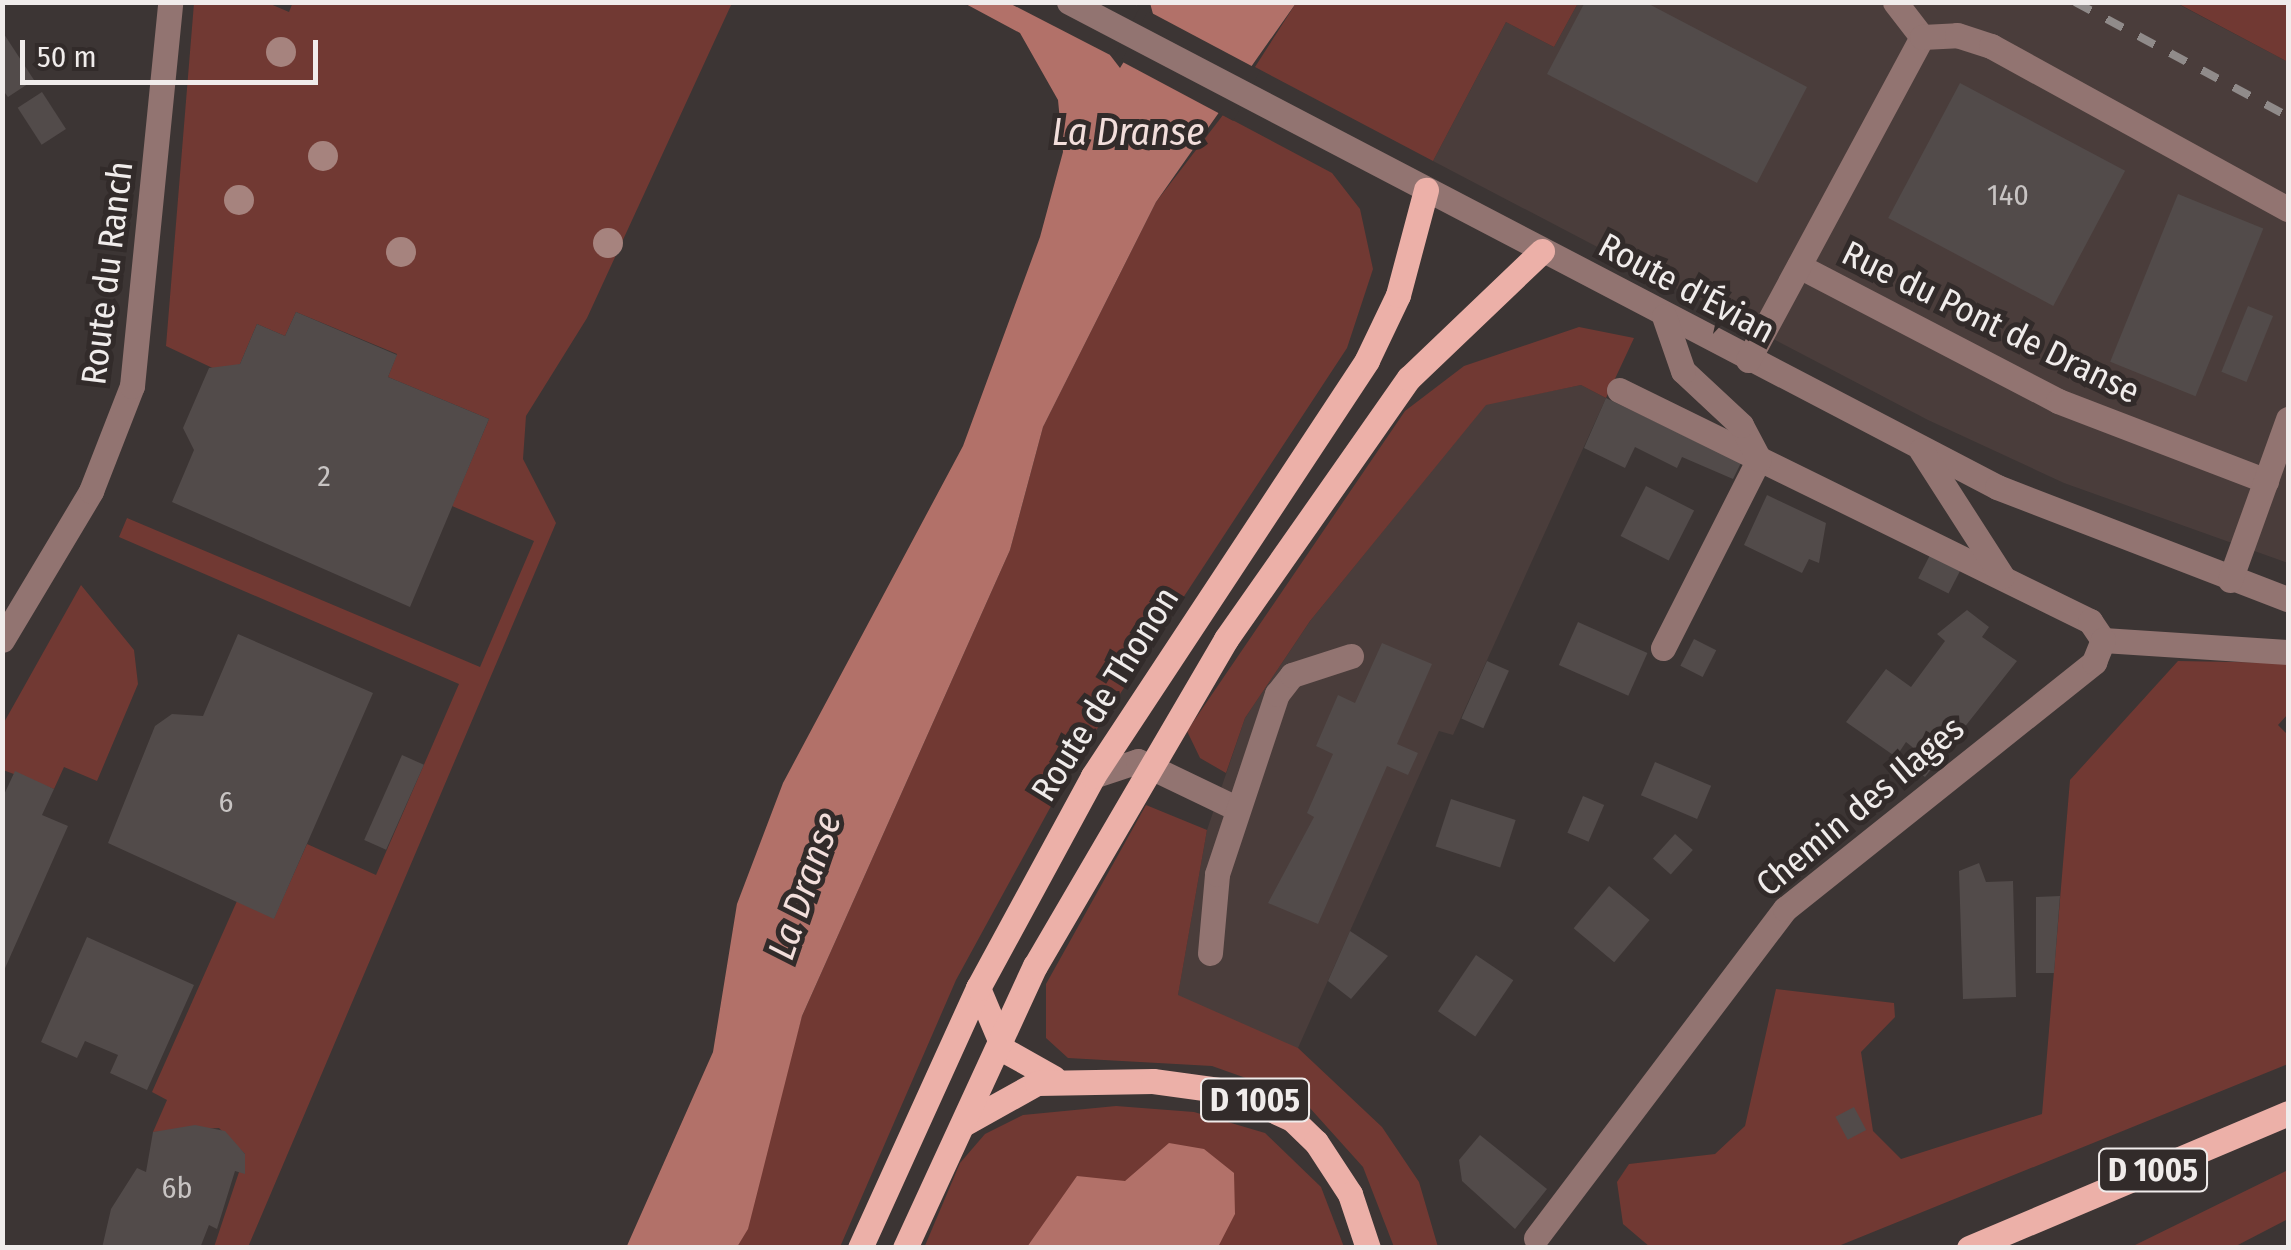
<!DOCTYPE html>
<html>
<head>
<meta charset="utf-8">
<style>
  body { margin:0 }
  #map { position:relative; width:2291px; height:1250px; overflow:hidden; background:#3c3534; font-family:"Fira Sans Condensed",sans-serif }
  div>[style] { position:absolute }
  .built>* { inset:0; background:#4a3d3b }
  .green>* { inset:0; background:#713933 }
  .water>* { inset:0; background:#b27169 }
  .pier>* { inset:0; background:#3c3534; transform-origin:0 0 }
  .building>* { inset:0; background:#524b4a; transform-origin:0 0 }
  .minor>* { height:25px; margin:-12.5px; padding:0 12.5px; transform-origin:12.5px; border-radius:12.5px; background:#927471 }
  .major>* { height:25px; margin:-12.5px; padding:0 12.5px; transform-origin:12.5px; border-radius:12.5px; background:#ecb0a8 }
  .rail>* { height:8px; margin-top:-4px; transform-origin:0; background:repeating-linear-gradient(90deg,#908b8a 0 18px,transparent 0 36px) }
  .trees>* { width:30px; height:30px; margin:-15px; border-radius:50%; background:#a6837e }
  span { translate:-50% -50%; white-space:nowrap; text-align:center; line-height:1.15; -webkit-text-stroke:10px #322b2a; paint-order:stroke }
  .number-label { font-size:30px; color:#c8c4c3 }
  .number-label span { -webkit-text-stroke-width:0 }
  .shield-label span { padding:2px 8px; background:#322b2a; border:2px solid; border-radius:8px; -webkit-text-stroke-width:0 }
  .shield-label { font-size:32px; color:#f0eceb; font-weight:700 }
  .street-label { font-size:35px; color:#f0eceb }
  .water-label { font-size:38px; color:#f2dedb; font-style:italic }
  .frame { position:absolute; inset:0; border:5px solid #f0eceb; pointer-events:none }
  .scale { position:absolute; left:20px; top:40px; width:298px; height:45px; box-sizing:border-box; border:5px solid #f0eceb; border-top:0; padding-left:12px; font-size:30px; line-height:35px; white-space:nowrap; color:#f0eceb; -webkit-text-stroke:8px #322b2a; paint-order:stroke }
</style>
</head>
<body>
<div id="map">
  <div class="built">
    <i style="clip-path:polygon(1578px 3px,2176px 3px,2288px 62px,2288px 563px,2064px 483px,1928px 420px,1433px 161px,1506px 22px,1554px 47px)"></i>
    <i style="clip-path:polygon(1581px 385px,1606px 398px,1453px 735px,1439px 731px,1298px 1048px,1171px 1034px,1207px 830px,1245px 718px,1310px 621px,1486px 404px)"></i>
  </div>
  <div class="green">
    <i style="clip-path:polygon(293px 2px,732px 3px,587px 318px,526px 416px,523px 459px,556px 523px,248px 1247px,214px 1247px,245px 1154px,219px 1128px,153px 1132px,167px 1100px,152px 1092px,237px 901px,274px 918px,307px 844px,376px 875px,459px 684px,119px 537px,127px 518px,480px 667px,534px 541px,452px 506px,489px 419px,388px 377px,397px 354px,296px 312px,285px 336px,257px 324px,240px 364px,221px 372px,166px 346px,194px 3px,268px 3px,289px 12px)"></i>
    <i style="clip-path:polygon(1296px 3px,1578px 3px,1554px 47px,1506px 22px,1433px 161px,1255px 67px)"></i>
    <i style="clip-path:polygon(2176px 3px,2288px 3px,2288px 62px,2177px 3px)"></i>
    <i style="clip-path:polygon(1223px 115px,1332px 173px,1360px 209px,1373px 269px,1347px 348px,1074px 764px,956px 980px,840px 1247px,737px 1248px,802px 1016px,1010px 550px,1043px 427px,1156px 202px)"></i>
    <i style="clip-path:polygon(1579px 327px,1634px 338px,1606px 398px,1581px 385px,1486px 405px,1310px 621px,1245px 718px,1226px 773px,1200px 758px,1187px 731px,1405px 411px,1464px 366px)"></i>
    <i style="clip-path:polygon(81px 585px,134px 650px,138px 684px,97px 781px,64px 767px,54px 789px,3px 770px,2px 726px)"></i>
    <i style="clip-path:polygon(2178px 661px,2288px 663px,2288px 714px,2278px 725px,2288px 735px,2288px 1064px,1836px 1247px,1650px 1247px,1623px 1224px,1617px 1182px,1629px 1164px,1715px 1154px,1745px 1126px,1776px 989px,1894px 1003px,1895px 1017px,1861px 1052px,1873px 1131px,1901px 1159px,2042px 1114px,2070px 780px)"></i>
    <i style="clip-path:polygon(1146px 805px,1207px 830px,1178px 995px,1298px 1048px,1382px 1127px,1419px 1182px,1438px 1247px,1394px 1247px,1363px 1167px,1300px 1097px,1212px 1066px,1068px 1058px,1046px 1038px,1046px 984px)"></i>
    <i style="clip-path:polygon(1116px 1106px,1194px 1112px,1265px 1133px,1321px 1187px,1344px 1247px,924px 1248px,960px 1163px,985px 1134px,1023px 1115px)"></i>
    <i style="clip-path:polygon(2288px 1170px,2288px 1219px,2234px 1247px,2131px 1247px)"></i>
  </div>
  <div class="water">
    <i style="clip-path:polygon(964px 3px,1138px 3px,1110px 55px,1120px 68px,1153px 14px,1150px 3px,1296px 3px,1156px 202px,1043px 427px,1010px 550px,802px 1016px,748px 1229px,737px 1247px,626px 1248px,713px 1052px,737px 904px,783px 783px,963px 446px,1040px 237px,1063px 152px,1058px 100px,1020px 33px)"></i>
    <i style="clip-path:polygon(1169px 1143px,1204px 1149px,1234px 1173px,1235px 1214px,1218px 1247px,1027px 1247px,1077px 1176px,1125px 1181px)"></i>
  </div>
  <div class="pier">
    <i style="clip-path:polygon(1131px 2px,1140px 7px,1114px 57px,1009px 3px)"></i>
    <i style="left:1148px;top:11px;width:127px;height:57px;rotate:28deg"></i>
  </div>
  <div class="building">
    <i style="clip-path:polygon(1585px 2px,1645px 2px,1807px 87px,1757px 183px,1547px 74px)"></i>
    <i style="clip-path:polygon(2px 31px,34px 80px,8px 97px,2px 89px)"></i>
    <i style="left:1960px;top:83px;width:187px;height:153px;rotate:28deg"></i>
    <i style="left:42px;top:92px;width:44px;height:29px;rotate:57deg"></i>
    <i style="left:2178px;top:194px;width:92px;height:181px;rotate:22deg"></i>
    <i style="left:2248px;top:306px;width:27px;height:71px;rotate:22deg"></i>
    <i style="clip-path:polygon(296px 312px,397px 355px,388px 377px,489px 419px,410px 607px,172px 502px,194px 450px,183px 428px,209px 368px,240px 364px,257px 324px,285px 336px)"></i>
    <i style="clip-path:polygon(1606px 398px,1741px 463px,1733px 479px,1682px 457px,1677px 468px,1635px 447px,1625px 468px,1584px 448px)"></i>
    <i style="left:1646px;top:486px;width:54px;height:56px;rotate:27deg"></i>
    <i style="clip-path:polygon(1767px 495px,1826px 523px,1819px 563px,1809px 559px,1802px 573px,1744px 545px)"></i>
    <i style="left:1930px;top:555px;width:34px;height:26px;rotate:27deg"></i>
    <i style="clip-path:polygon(1967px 610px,1989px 627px,1982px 637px,2017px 661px,1925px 777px,1906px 764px,1916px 750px,1906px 742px,1896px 757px,1846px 722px,1886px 669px,1911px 687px,1945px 641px,1937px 634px)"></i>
    <i style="left:1578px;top:622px;width:76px;height:47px;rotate:24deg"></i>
    <i style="clip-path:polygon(238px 634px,373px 693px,274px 919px,108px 843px,155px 726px,172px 714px,203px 716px)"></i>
    <i style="left:1694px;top:639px;width:25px;height:30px;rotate:27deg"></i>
    <i style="clip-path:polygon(1382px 643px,1432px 664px,1397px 744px,1418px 753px,1408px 775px,1387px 766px,1318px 924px,1268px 903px,1314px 817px,1307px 813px,1333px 754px,1316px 746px,1338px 695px,1355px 703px)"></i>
    <i style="left:1487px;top:661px;width:24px;height:63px;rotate:24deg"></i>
    <i style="left:402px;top:755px;width:24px;height:93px;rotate:24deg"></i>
    <i style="left:1655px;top:762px;width:61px;height:36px;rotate:23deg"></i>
    <i style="clip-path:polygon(15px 771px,54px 789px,42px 815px,68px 826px,2px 975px,2px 799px)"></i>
    <i style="left:1583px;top:796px;width:23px;height:40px;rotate:23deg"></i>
    <i style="left:1451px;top:799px;width:68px;height:50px;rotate:18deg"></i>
    <i style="left:1675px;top:834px;width:24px;height:33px;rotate:42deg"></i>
    <i style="clip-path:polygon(1979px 863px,1986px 882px,2013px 881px,2016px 997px,1963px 999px,1959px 871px)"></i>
    <i style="left:1609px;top:886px;width:53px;height:55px;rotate:40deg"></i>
    <i style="clip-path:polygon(2060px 896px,2054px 973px,2036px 973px,2036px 897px)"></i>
    <i style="clip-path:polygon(1350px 931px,1388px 956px,1351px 999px,1328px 981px)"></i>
    <i style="clip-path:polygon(87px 937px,194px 985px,147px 1090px,110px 1073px,118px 1055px,85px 1041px,77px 1058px,41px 1042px)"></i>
    <i style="left:1476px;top:955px;width:45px;height:68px;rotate:34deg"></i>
    <i style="left:1854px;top:1107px;width:26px;height:21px;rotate:62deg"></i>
    <i style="clip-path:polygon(195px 1125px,225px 1131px,245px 1154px,245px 1174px,235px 1171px,217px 1229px,209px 1225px,200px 1248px,102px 1248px,111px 1209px,137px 1168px,146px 1172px,153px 1132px)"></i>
    <i style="clip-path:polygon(1480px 1135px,1547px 1189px,1515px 1229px,1462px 1181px,1459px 1160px)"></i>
  </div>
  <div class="minor">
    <i style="left:1069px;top:2px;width:1047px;rotate:27.59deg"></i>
    <i style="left:1997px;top:487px;width:312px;rotate:21.1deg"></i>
    <i style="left:1895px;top:2px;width:44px;rotate:52.4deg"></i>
    <i style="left:1799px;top:266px;width:292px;rotate:27.5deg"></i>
    <i style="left:2058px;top:401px;width:223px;rotate:21deg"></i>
    <i style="left:1748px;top:360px;width:367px;rotate:-61.7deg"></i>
    <i style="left:1922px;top:37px;width:35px;rotate:-3deg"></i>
    <i style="left:1957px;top:35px;width:36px;rotate:18deg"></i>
    <i style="left:1991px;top:46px;width:339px;rotate:28.8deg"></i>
    <i style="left:1619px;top:390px;width:525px;rotate:26.13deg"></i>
    <i style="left:2090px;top:621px;width:23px;rotate:56deg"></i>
    <i style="left:1921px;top:450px;width:150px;rotate:57.3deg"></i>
    <i style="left:2230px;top:580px;width:171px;rotate:-70.2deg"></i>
    <i style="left:2px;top:640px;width:174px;rotate:-59.1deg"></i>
    <i style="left:91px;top:491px;width:113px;rotate:-68.7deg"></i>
    <i style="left:132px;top:386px;width:386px;rotate:-84.3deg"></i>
    <i style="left:2103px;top:640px;width:185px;rotate:3.7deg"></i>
    <i style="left:1663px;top:648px;width:212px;rotate:-63.1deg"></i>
    <i style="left:1759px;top:459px;width:38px;rotate:-118deg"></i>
    <i style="left:1741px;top:425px;width:79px;rotate:-137deg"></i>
    <i style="left:1683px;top:371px;width:58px;rotate:-109.1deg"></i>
    <i style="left:1093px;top:776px;width:47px;rotate:-18.4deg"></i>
    <i style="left:1138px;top:761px;width:111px;rotate:25.6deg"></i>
    <i style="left:1210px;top:953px;width:79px;rotate:-84.9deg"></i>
    <i style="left:1217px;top:874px;width:190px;rotate:-71.6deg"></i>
    <i style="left:1277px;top:694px;width:24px;rotate:-52deg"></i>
    <i style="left:1292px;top:675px;width:62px;rotate:-17.9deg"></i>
    <i style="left:1536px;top:1238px;width:413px;rotate:-52.9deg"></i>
    <i style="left:1785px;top:909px;width:396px;rotate:-38.6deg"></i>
    <i style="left:2094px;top:662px;width:24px;rotate:-68deg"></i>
  </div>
  <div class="major">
    <i style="left:978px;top:988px;width:67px;rotate:67.2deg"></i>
    <i style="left:1004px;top:1050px;width:57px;rotate:29.2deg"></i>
    <i style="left:965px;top:1123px;width:82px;rotate:-29.1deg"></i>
    <i style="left:1037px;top:1083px;width:116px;rotate:-1deg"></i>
    <i style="left:1153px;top:1081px;width:81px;rotate:7.8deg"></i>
    <i style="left:1233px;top:1092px;width:65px;rotate:24.6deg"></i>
    <i style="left:1292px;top:1119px;width:33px;rotate:44deg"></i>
    <i style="left:1316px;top:1142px;width:62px;rotate:56.8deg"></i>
    <i style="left:1350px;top:1194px;width:57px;rotate:71.6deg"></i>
    <i style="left:860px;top:1248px;width:286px;rotate:-65.6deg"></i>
    <i style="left:978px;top:988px;width:241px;rotate:-61.5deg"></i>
    <i style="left:1093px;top:776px;width:498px;rotate:-56.6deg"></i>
    <i style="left:1367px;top:360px;width:72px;rotate:-64.5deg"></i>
    <i style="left:1398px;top:295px;width:109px;rotate:-75.1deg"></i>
    <i style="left:905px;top:1248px;width:311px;rotate:-65.3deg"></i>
    <i style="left:1035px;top:966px;width:379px;rotate:-59.7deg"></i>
    <i style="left:1226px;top:639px;width:319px;rotate:-55deg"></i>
    <i style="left:1409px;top:378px;width:184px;rotate:-43.7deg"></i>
    <i style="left:1969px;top:1248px;width:346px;rotate:-22.9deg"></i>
  </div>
  <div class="rail">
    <i style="left:2075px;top:2px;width:242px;rotate:28.2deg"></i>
  </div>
  <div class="trees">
    <i style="left:281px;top:52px"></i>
    <i style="left:323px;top:156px"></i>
    <i style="left:239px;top:200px"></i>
    <i style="left:608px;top:243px"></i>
    <i style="left:401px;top:252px"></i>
  </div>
  <div class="number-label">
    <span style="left:2008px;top:195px">140</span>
    <span style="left:324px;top:476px">2</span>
    <span style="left:226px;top:802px">6</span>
    <span style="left:177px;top:1188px">6b</span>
  </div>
  <div class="shield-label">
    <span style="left:1255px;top:1100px">D 1005</span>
    <span style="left:2153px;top:1170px">D 1005</span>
  </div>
  <div class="street-label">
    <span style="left:107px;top:273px;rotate:-83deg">Route du Ranch</span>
    <span style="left:1687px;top:288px;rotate:28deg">Route d'Évian</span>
    <span style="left:1991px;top:322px;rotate:26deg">Rue du Pont de Dranse</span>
    <span style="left:1105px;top:694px;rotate:-58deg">Route de Thonon</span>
    <span style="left:1860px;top:806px;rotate:-40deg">Chemin des Ilages</span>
  </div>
  <div class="water-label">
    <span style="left:1128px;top:133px">La Dranse</span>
    <span style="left:805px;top:886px;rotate:-71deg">La Dranse</span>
  </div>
  <div class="frame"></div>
  <div class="scale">50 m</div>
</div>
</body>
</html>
